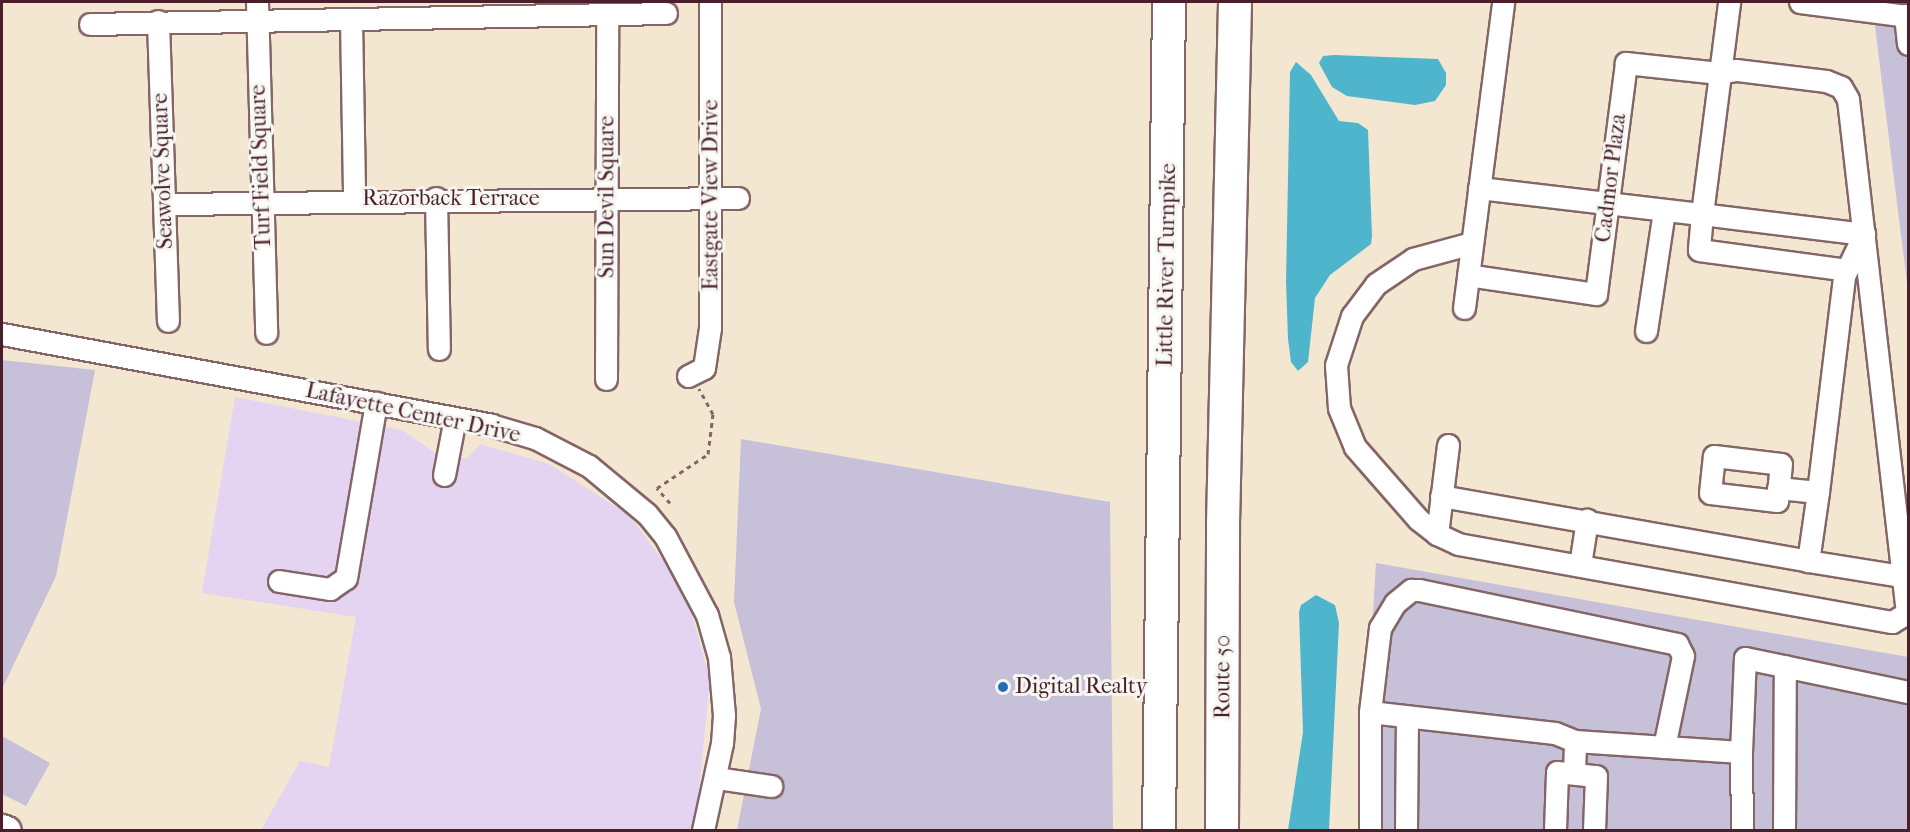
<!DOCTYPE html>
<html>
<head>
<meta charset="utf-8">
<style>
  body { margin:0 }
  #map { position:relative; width:1910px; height:832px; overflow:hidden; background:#f3e7d2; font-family:"IM FELL French Canon",serif }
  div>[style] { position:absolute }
  .built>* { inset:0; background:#e4d3f1 }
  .industrial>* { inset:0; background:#c6c0d9 }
  .water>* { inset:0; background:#4fb5cd }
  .path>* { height:3px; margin-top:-1.5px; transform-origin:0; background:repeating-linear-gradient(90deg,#856565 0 4.5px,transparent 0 9px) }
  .roads { filter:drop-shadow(2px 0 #856565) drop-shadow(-2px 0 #856565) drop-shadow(0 2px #856565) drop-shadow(0 -2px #856565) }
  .minor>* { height:21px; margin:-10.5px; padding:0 10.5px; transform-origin:10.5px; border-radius:10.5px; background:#fff }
  .major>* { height:27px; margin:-13.5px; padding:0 13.5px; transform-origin:13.5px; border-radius:13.5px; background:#fff }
  .highway>* { height:32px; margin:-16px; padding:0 16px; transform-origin:16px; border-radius:16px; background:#fff }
  .dots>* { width:16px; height:16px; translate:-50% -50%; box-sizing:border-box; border:3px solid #f6f6f2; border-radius:50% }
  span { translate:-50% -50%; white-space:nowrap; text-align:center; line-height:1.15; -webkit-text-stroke:6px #f6f6f2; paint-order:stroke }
  .street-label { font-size:22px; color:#4a1f2b }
  .poi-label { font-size:22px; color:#4a1f2b }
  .left { translate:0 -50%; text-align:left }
  .frame { position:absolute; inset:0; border:3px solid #4a1f2b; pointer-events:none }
</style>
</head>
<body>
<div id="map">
  <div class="built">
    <i style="clip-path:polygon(235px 397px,402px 430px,437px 454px,467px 459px,480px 444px,549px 464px,629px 515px,685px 590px,710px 679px,695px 830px,261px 830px,300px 761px,329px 767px,356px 617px,202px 593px)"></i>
  </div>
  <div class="industrial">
    <i style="clip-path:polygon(1872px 2px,1908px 2px,1908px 291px)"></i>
    <i style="clip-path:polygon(2px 360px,95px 370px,56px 576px,2px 689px)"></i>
    <i style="clip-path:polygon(741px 439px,1110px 502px,1113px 830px,737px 830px,761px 709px,734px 602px)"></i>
    <i style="clip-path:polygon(1376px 563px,1908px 657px,1908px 830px,1360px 830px)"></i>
    <i style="clip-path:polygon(2px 736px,50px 763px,26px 806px,2px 794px)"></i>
  </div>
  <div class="water">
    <i style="clip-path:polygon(1334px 55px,1438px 59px,1446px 73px,1446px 85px,1435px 101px,1415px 105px,1347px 96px,1332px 87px,1319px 63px,1323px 56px)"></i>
    <i style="clip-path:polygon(1296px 62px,1311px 75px,1339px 121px,1358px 123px,1368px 130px,1372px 236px,1371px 244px,1330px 275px,1315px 298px,1308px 362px,1298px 371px,1291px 362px,1288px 339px,1286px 282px,1290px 72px)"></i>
    <i style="clip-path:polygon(1316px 595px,1335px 605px,1339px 623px,1329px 830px,1288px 830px,1303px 732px,1299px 612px,1301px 605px)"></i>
  </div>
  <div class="path">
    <i style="left:670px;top:503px;width:20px;rotate:-131deg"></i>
    <i style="left:657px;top:488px;width:61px;rotate:-33.7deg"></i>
    <i style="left:708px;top:454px;width:40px;rotate:-82.9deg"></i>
    <i style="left:713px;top:414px;width:29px;rotate:-119deg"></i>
  </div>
  <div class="roads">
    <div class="minor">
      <i style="left:257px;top:2px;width:331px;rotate:88.4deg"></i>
      <i style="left:1800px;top:2px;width:109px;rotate:7.4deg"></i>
      <i style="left:1905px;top:15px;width:29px;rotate:84deg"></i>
      <i style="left:351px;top:19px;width:180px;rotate:89deg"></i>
      <i style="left:158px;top:21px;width:300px;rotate:88.1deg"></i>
      <i style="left:90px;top:24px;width:576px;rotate:-1.09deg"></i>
      <i style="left:1479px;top:188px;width:225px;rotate:6.7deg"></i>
      <i style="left:1702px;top:214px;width:214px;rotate:-82.7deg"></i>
      <i style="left:436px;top:198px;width:151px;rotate:88.9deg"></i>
      <i style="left:165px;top:204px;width:573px;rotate:-0.6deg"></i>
      <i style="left:1464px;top:308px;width:308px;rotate:-82.7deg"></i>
      <i style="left:1646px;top:331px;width:122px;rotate:-81.5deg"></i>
      <i style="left:2px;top:334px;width:497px;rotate:10.5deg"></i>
      <i style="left:491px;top:425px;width:46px;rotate:16.5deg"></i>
      <i style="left:535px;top:438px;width:61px;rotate:27.4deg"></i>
      <i style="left:589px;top:466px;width:75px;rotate:39.6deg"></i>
      <i style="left:647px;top:514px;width:28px;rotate:51deg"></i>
      <i style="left:665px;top:536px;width:89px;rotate:62deg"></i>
      <i style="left:707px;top:615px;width:44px;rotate:74.1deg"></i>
      <i style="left:719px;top:657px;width:58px;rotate:85.1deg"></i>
      <i style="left:724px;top:715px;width:28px;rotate:94deg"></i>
      <i style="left:722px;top:743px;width:89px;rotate:102.3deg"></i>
      <i style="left:688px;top:376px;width:18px;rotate:-27deg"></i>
      <i style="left:704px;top:368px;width:40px;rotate:-81.5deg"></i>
      <i style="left:710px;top:328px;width:326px;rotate:-90deg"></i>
      <i style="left:606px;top:379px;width:364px;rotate:-89.8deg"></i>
      <i style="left:1448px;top:445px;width:90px;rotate:97deg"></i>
      <i style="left:1437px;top:534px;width:24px;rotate:-142deg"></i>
      <i style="left:1418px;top:519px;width:96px;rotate:-131.2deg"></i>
      <i style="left:1355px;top:447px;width:42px;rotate:-112.3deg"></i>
      <i style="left:1339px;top:408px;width:43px;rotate:-94deg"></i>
      <i style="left:1336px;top:365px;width:52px;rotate:-71.9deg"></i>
      <i style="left:1352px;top:316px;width:40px;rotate:-53deg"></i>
      <i style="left:1376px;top:284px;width:45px;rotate:-34deg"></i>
      <i style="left:1413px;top:259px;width:61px;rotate:-15.2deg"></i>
      <i style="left:1714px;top:456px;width:67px;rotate:6.8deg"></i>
      <i style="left:1781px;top:464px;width:37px;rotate:96deg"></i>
      <i style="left:1777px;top:501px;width:67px;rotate:-173.2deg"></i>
      <i style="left:1710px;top:493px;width:37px;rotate:-84deg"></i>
      <i style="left:444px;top:475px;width:58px;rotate:-79.1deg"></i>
      <i style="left:1778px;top:488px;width:40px;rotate:5.7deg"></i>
      <i style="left:1818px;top:492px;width:218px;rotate:-83.1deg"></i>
      <i style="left:1844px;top:276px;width:47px;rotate:-64.5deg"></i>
      <i style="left:1864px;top:234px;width:163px;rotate:-173deg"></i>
      <i style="left:1702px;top:214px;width:36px;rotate:95deg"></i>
      <i style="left:1699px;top:250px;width:149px;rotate:7.7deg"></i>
      <i style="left:1818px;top:492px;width:70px;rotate:98.2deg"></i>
      <i style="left:1808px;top:561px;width:95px;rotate:9.1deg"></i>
      <i style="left:1441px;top:496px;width:373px;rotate:10deg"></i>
      <i style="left:1437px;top:534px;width:23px;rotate:25deg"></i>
      <i style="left:1458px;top:544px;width:441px;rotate:10.2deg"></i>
      <i style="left:1892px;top:622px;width:17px;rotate:-31deg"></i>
      <i style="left:1907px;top:613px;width:517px;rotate:-96.55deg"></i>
      <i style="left:1848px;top:99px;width:14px;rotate:-120deg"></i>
      <i style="left:1841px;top:87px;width:16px;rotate:-158deg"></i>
      <i style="left:1826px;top:81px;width:91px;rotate:-173deg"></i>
      <i style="left:1736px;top:70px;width:17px;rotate:170deg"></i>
      <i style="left:1719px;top:73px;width:94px;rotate:-173.9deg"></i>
      <i style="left:1626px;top:63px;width:233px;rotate:97.4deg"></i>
      <i style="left:1596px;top:294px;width:129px;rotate:-171.6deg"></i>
      <i style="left:1580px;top:565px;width:46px;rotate:-81.2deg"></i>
      <i style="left:279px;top:581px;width:52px;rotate:8.9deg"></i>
      <i style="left:330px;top:589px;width:19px;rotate:-35deg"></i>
      <i style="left:346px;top:578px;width:178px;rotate:-80.3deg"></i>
      <i style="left:1370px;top:712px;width:85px;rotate:-83.2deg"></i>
      <i style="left:1380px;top:628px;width:29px;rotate:-59deg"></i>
      <i style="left:1395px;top:603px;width:21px;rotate:-39deg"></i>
      <i style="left:1411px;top:590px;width:8px"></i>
      <i style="left:1419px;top:590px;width:264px;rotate:11.8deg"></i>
      <i style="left:1677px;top:644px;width:13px;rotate:63deg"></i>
      <i style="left:1683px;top:656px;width:93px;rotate:101.8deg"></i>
      <i style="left:1741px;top:752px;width:78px;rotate:89.3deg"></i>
      <i style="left:1574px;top:773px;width:32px;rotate:-88deg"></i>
      <i style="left:1575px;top:741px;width:166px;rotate:3.8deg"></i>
      <i style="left:1741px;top:752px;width:94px;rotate:-87.6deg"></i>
      <i style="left:1745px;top:658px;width:167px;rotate:11.8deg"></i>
      <i style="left:716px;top:778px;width:56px;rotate:8.3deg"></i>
      <i style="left:1370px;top:830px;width:118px;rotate:-90deg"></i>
      <i style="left:1370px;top:712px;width:186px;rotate:6.5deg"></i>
      <i style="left:1555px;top:733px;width:22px;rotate:22deg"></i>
      <i style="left:1406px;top:830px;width:113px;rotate:-89.5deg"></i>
      <i style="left:1555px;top:830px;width:58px;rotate:-88deg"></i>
      <i style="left:1557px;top:772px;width:39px;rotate:6deg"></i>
      <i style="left:1596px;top:776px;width:54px;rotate:92.1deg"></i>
      <i style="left:1784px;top:830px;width:164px;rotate:-89.7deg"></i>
    </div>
    <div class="major">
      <i style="left:2px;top:828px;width:5px;rotate:22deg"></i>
    </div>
    <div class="highway">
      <i style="left:1159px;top:830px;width:828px;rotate:-89.31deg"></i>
      <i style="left:1222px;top:830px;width:306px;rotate:-89.8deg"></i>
      <i style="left:1223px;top:524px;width:522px;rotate:-88.68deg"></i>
    </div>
  </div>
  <div class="dots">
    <i style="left:1003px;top:687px;background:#1f6fb2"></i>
  </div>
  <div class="street-label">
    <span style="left:261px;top:167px;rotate:-92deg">Turf Field Square</span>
    <span style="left:163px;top:171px;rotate:-92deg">Seawolve Square</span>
    <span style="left:1611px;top:178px;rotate:-83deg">Cadmor Plaza</span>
    <span style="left:711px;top:195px;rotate:-90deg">Eastgate View Drive</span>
    <span style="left:607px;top:197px;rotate:-90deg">Sun Devil Square</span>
    <span style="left:451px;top:199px">Razorback Terrace</span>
    <span style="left:1167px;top:265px;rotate:-89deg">Little River Turnpike</span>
    <span style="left:413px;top:413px;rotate:12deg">Lafayette Center Drive</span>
    <span style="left:1223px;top:677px;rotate:-90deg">Route 50</span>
  </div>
  <div class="poi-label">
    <span class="left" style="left:1015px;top:687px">Digital Realty</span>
  </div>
  <div class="frame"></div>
</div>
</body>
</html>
